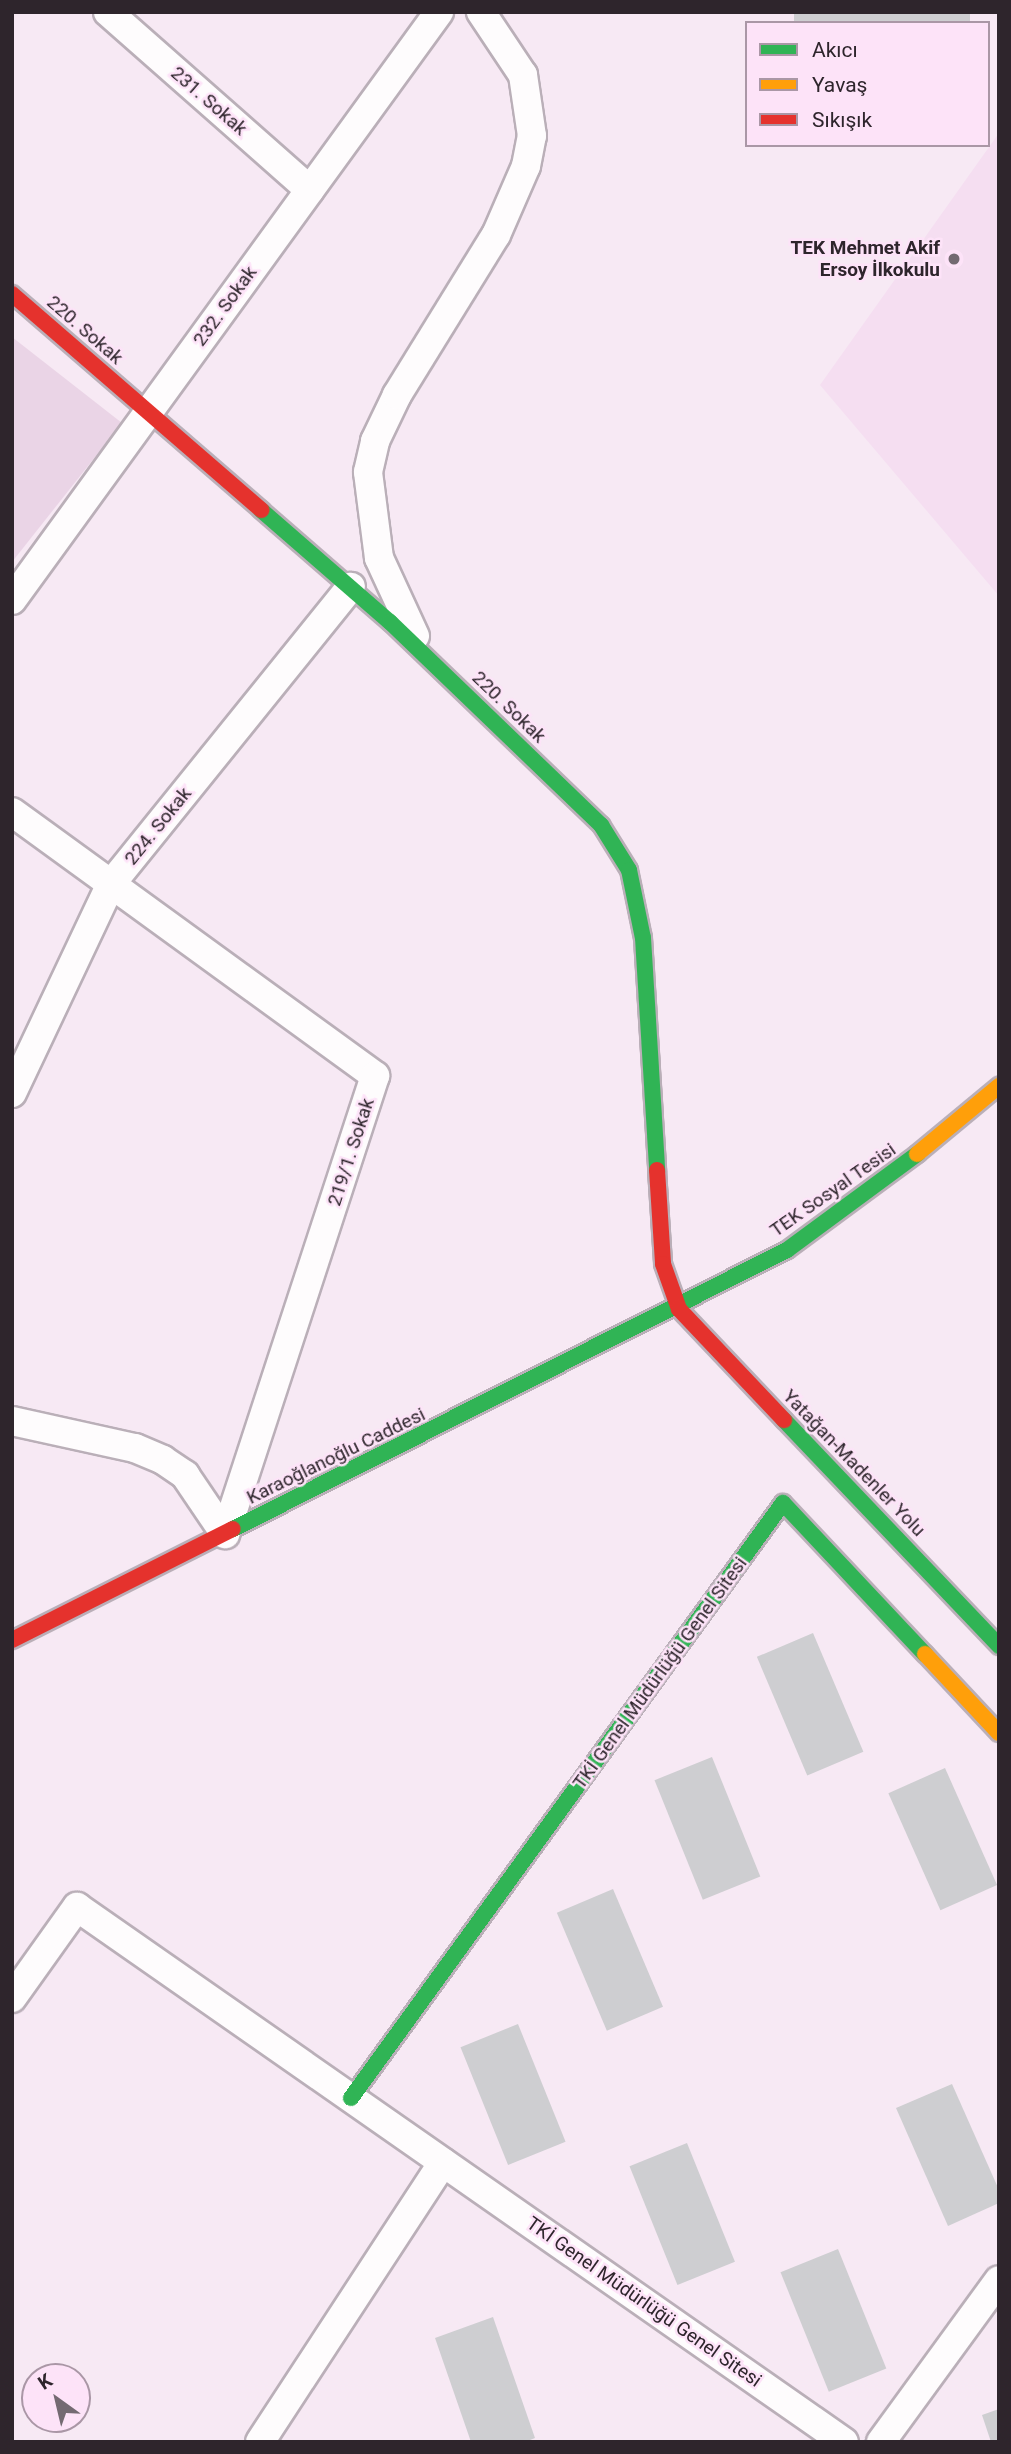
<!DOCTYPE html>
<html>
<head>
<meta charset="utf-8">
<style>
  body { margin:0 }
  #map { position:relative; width:1011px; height:2454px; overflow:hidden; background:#f7e9f4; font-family:Roboto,sans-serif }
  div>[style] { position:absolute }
  .built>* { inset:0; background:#f5def1 }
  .green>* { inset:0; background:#ead4e6 }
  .building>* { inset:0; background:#ceced1; transform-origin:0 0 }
  .roads { filter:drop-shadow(2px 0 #baafb8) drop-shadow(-2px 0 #baafb8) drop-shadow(0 2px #baafb8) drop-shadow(0 -2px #baafb8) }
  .street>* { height:28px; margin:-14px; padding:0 14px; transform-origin:14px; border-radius:14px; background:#fefcfd }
  .fast>* { height:16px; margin:-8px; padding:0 8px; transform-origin:8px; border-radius:8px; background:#30b455 }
  .slow>* { height:16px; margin:-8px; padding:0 8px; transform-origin:8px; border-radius:8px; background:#ff9f0a }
  .jam>* { height:16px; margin:-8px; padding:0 8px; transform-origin:8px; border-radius:8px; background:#e5322d }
  .dots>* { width:19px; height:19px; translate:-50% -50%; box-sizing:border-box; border:4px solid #fde3f8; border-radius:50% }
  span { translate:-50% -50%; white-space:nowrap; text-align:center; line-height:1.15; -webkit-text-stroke:5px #fde3f8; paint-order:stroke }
  .street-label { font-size:19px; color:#2e252c }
  .poi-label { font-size:19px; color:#2e252c; font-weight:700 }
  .right { translate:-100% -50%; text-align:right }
  .frame { position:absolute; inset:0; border:14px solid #2e252c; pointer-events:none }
  .legend { position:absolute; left:745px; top:21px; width:245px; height:126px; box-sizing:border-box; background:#fde3f8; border:2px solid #aa97a6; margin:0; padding:9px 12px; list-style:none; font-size:21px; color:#2e252c }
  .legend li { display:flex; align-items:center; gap:14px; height:35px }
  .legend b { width:35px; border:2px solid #aa97a6 }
  .north { position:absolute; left:21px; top:2363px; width:70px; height:70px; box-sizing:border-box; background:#fde3f8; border:2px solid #aa97a6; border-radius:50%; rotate:326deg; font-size:19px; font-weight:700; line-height:28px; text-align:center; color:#2e252c }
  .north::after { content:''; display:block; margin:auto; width:24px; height:32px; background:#746a72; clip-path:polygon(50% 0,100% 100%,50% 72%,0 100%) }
</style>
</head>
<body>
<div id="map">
  <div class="built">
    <i style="clip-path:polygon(999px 133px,999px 596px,820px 385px)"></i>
  </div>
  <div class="green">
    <i style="clip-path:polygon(12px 337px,122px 423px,12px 562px)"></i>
  </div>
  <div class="building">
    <i style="left:794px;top:12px;width:176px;height:12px"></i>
    <i style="left:813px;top:1633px;width:129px;height:61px;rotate:67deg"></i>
    <i style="left:712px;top:1757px;width:129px;height:62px;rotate:68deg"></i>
    <i style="left:945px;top:1768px;width:128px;height:62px;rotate:66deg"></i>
    <i style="left:613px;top:1889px;width:128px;height:61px;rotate:67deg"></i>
    <i style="left:518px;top:2024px;width:127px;height:62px;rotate:68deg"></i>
    <i style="clip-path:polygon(952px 2084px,999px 2190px,999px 2203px,948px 2226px,896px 2108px)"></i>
    <i style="left:687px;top:2143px;width:128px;height:62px;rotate:68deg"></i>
    <i style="left:838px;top:2249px;width:129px;height:62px;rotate:68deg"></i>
    <i style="clip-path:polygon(493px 2317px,535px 2438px,525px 2442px,471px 2442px,435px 2338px)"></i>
    <i style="clip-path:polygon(999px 2409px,999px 2442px,991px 2442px,982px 2415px)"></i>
  </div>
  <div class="roads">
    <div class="street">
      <i style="left:108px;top:12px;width:269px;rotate:41.4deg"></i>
      <i style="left:12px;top:600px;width:727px;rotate:-54.01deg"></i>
      <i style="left:415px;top:636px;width:86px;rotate:-114.8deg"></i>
      <i style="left:379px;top:558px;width:87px;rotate:-97.3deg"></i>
      <i style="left:368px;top:472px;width:32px;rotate:-77deg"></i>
      <i style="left:375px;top:441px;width:51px;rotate:-64.4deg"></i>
      <i style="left:397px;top:395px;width:188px;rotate:-58.3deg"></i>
      <i style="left:496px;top:235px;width:75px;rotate:-66.5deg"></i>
      <i style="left:526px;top:166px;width:31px;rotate:-79deg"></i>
      <i style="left:532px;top:136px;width:62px;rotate:-98.4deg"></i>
      <i style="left:523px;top:75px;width:76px;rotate:-123.7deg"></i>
      <i style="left:12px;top:812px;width:449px;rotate:36deg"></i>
      <i style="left:375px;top:1076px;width:482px;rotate:108.1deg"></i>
      <i style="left:12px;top:1093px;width:231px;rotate:-64.7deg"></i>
      <i style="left:111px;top:884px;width:382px;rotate:-51.1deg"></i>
      <i style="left:12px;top:1421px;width:126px;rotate:12.4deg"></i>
      <i style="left:135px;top:1448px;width:30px;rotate:23deg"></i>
      <i style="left:163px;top:1460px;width:27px;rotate:34deg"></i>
      <i style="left:185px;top:1475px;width:71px;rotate:55.9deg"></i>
      <i style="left:12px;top:1998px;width:112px;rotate:-54.5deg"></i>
      <i style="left:77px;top:1907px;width:935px;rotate:34.9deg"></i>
      <i style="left:260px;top:2442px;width:334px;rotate:-56.8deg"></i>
      <i style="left:881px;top:2442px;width:200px;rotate:-53.9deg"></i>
    </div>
    <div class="fast">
      <i style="left:261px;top:510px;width:171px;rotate:41deg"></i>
      <i style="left:390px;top:622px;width:293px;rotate:43.9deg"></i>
      <i style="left:601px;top:825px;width:53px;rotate:58.1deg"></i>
      <i style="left:629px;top:870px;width:69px;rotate:78.4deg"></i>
      <i style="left:643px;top:938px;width:232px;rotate:86.5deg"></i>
      <i style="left:784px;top:1420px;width:312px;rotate:46.4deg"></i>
      <i style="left:233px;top:1529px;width:620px;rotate:-26.73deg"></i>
      <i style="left:787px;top:1250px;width:162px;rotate:-36.4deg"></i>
      <i style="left:351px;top:2098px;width:735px;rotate:-54.02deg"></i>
      <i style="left:783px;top:1503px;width:207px;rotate:46.8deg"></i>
    </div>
    <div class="slow">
      <i style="left:917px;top:1154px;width:107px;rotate:-39.7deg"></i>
      <i style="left:925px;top:1654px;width:108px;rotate:46.9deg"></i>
    </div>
    <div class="jam">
      <i style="left:12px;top:294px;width:330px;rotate:40.9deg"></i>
      <i style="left:657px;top:1170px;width:94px;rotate:86.3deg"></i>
      <i style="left:663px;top:1264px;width:48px;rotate:70.4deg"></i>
      <i style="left:679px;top:1309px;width:153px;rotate:46.6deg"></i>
      <i style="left:12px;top:1640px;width:247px;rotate:-26.7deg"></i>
    </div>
  </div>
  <div class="dots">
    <i style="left:954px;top:259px;background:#746a72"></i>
  </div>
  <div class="street-label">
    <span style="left:209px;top:101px;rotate:41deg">231. Sokak</span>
    <span style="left:225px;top:306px;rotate:-54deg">232. Sokak</span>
    <span style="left:85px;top:330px;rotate:41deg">220. Sokak</span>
    <span style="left:509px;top:707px;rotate:44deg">220. Sokak</span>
    <span style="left:158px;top:826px;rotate:-51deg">224. Sokak</span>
    <span style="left:351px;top:1152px;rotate:-72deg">219/1. Sokak</span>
    <span style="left:833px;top:1190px;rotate:-35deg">TEK Sosyal Tesisi</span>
    <span style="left:336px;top:1456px;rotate:-26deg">Karaoğlanoğlu Caddesi</span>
    <span style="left:854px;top:1463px;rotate:46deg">Yatağan-Madenler Yolu</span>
    <span style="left:660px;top:1673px;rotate:-54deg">TKİ Genel Müdürlüğü Genel Sitesi</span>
    <span style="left:644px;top:2302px;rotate:35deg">TKİ Genel Müdürlüğü Genel Sitesi</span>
  </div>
  <div class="poi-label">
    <span class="right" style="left:940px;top:259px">TEK Mehmet Akif<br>Ersoy İlkokulu</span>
  </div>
  <div class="frame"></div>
  <ul class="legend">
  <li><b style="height:9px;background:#30b455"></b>Akıcı</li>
  <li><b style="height:9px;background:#ff9f0a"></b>Yavaş</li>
  <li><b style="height:9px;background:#e5322d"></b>Sıkışık</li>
  </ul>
  <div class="north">K</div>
</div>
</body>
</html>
